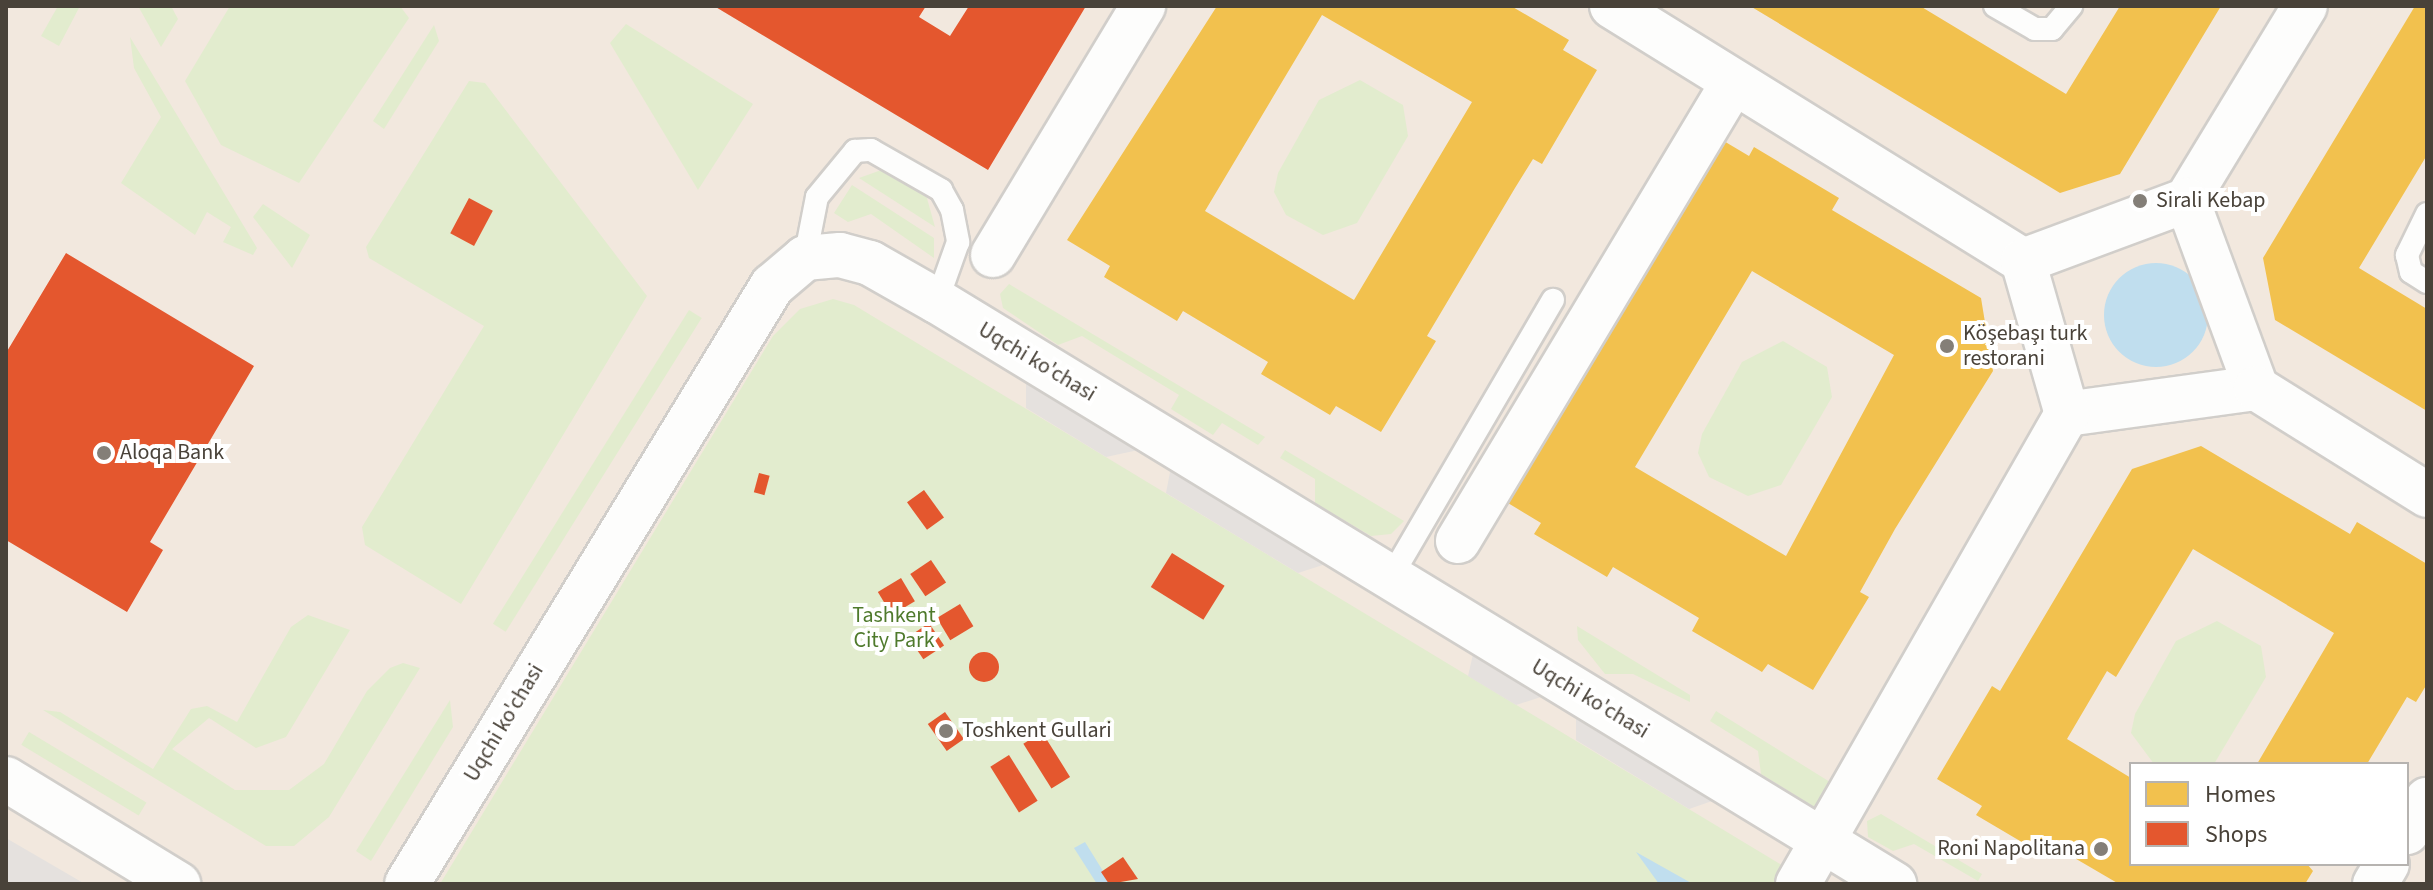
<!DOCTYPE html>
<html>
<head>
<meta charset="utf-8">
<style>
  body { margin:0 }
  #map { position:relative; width:2433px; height:890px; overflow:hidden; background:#f3f0ed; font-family:"Source Sans 3",sans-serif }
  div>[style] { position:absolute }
  .commercial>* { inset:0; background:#f2e8de }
  .green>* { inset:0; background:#e2ecce; transform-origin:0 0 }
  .parking>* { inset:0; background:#e5e1de }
  .water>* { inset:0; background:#c0deee }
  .round { border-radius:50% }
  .homes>* { inset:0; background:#f2c14e }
  .shops>* { inset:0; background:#e4572e; transform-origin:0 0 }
  .roads { filter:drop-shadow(2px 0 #d1ceca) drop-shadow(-2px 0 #d1ceca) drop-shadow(0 2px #d1ceca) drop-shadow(0 -2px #d1ceca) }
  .lane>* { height:22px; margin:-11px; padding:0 11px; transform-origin:11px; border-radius:11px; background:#fdfdfc }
  .street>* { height:44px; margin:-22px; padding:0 22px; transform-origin:22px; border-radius:22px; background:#fdfdfc }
  .dots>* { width:22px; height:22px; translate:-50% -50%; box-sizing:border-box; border:4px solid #fff; border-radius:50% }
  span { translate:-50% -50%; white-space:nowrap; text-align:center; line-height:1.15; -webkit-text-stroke:8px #fff; paint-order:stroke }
  .poi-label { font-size:22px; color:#494239 }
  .left { translate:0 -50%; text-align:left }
  .right { translate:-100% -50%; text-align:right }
  .street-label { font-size:22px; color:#494239 }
  .park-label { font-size:22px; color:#4f7a2c }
  .frame { position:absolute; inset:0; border:8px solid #494239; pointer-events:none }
  .legend { position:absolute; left:2129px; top:762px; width:280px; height:104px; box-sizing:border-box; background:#fff; border:2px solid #b6b3b0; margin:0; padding:10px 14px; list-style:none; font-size:24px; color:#494239 }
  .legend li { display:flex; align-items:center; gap:16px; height:40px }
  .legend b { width:40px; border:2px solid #b6b3b0 }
</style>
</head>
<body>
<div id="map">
  <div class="commercial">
    <i style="clip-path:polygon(evenodd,6px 6px,2427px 6px,2427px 884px,6px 884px,6px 6px,2131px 764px,2407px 764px,2407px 864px,2131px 864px,2131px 764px)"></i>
  </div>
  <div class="green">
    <i style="clip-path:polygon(58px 6px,80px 6px,59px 46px,41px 36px)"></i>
    <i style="clip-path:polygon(138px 6px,171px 6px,178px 19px,161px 47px)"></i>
    <i style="clip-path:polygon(230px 6px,400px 6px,409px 18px,299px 183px,221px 145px,185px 81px)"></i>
    <i style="clip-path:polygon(626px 24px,753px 104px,698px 190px,610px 43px)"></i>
    <i style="clip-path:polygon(434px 25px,439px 41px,384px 129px,373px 121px)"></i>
    <i style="clip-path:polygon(130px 37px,257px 248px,253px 255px,223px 242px,231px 227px,207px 212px,195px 235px,121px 183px,161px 117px,134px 68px)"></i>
    <i style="clip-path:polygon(1360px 80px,1403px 105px,1408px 136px,1357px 223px,1323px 235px,1286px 215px,1274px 192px,1278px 173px,1319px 100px)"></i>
    <i style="clip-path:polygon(469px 81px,485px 83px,647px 296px,461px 604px,365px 545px,362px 527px,484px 326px,369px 258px,366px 247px)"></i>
    <i style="clip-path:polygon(887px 168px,925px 191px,935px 227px,859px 178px)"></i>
    <i style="clip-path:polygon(852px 185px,934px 238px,934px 258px,871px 214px,848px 222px,834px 213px)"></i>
    <i style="clip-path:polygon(263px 204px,310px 235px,292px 268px,253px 217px)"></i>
    <i style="clip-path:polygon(1009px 284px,1265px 437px,1258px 445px,1222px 423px,1213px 435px,1171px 409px,1179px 395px,1082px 336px,1058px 345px,1003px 308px,1000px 294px)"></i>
    <i style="clip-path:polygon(833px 299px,854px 305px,1813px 884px,440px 884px,773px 336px,800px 309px)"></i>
    <i style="left:689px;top:310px;width:15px;height:370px;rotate:32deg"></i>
    <i style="clip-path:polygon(1783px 341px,1827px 367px,1832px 397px,1781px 485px,1748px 496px,1709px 477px,1698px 453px,1702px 434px,1742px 362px)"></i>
    <i style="clip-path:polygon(1285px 450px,1404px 521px,1391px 534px,1371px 536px,1315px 503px,1315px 479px,1280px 458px)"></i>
    <i style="clip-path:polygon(308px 615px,350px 630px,286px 737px,256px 748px,209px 718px,172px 749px,235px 790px,289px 790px,324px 764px,367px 691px,390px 668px,403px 663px,420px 668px,329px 817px,294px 846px,266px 846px,43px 710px,60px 712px,153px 769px,191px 709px,207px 706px,237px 722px,291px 627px)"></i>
    <i style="clip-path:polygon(2217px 621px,2261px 646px,2266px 677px,2214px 764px,2154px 764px,2131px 733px,2135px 714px,2176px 641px)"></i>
    <i style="clip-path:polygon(1577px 626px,1690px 695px,1690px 702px,1633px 674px,1605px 674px,1578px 640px)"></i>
    <i style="clip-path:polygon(450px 700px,453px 727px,371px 861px,356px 851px)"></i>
    <i style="clip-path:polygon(1716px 711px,1838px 787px,1822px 812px,1761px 774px,1758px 751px,1710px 721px)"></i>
    <i style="left:29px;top:732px;width:137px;height:15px;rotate:31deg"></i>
    <i style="clip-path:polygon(1881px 814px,1982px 874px,1978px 881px,1914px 844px,1893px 851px,1868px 837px,1867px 821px)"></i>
  </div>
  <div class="parking">
    <i style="clip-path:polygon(1026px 379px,1143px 449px,1106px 457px,1026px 408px)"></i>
    <i style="clip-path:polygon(1171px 467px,1329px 563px,1298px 573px,1166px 493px)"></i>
    <i style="clip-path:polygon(1474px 650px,1547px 695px,1516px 705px,1468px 676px)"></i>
    <i style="clip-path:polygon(1576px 713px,1715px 800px,1689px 809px,1576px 740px)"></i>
    <i style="clip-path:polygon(6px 838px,85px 884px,6px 884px)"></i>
  </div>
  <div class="water">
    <i class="round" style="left:2104px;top:263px;width:104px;height:104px"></i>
    <i style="clip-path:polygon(1085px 842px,1111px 884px,1097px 884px,1074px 848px)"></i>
    <i style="clip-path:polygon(1636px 852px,1693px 884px,1659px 884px)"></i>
  </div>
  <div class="homes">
    <i style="clip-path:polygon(evenodd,1217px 6px,1511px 6px,1569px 40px,1563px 50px,1597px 70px,1542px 164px,1533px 159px,1515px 188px,1427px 336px,1436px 341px,1381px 432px,1336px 406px,1330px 415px,1261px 374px,1268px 362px,1183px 311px,1177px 321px,1104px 277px,1110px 266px,1067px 240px,1217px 6px,1322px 15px,1472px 102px,1354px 300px,1205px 211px,1322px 15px)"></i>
    <i style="clip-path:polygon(1750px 6px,1920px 6px,2066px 94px,2120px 6px,2221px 6px,2120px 174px,2060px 193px)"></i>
    <i style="clip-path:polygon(2415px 6px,2427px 6px,2427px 155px,2359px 268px,2427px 309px,2427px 411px,2275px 320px,2263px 258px)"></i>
    <i style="clip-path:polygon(evenodd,1712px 134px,1749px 156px,1754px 147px,1839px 198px,1832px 210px,1981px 298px,1993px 371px,1895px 529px,1860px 592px,1869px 597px,1813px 690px,1768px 664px,1762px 672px,1692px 631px,1699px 618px,1613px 567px,1607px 577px,1534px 534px,1541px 523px,1498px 497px,1712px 134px,1752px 271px,1894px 355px,1786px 556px,1635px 467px,1752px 271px)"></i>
    <i style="clip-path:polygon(2201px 446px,2350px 534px,2357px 522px,2427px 564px,2427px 684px,2416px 702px,2407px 697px,2367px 764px,2257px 764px,2334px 633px,2193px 549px,2116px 677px,2107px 671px,2067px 739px,2131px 778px,2131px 864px,2307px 864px,2313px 871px,2305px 884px,2119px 884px,2054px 846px,2047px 857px,1976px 815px,1982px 806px,1937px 779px,1992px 686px,2000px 691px,2132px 469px)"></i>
  </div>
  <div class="shops">
    <i style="clip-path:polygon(714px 6px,926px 6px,919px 17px,950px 36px,969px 6px,1086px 6px,988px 170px)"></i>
    <i style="left:469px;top:198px;width:27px;height:40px;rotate:28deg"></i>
    <i style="clip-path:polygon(66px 253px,254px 366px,150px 542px,163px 550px,127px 612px,6px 540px,6px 353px)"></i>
    <i style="left:759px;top:473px;width:11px;height:20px;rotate:15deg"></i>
    <i style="left:924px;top:490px;width:34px;height:21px;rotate:54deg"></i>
    <i style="left:1172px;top:553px;width:62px;height:40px;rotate:32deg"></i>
    <i style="left:931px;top:560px;width:27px;height:25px;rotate:56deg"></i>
    <i style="left:901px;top:578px;width:27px;height:27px;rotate:59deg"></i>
    <i style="left:960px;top:604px;width:26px;height:27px;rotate:59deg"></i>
    <i style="left:929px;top:623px;width:27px;height:25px;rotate:56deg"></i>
    <i class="round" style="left:969px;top:652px;width:30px;height:30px"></i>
    <i style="left:945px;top:712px;width:33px;height:21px;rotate:55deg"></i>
    <i style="left:1042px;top:732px;width:53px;height:22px;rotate:58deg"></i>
    <i style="left:1009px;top:755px;width:54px;height:22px;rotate:58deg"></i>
    <i style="clip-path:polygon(1123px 857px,1138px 879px,1109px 884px,1101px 872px)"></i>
  </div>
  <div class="roads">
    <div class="lane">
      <i style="left:1995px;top:6px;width:46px;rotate:29.9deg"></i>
      <i style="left:2035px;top:29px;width:17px"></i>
      <i style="left:2052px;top:29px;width:30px;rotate:-50deg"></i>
      <i style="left:2427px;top:214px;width:46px;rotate:116deg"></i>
      <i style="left:2407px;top:255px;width:17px;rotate:77deg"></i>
      <i style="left:2411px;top:272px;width:19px;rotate:32deg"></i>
      <i style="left:805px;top:258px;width:62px;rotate:-78.9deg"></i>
      <i style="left:817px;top:197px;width:60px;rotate:-50.4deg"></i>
      <i style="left:855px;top:151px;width:16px;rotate:-4deg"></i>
      <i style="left:871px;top:150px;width:81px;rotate:29.7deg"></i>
      <i style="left:941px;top:190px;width:23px;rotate:61deg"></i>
      <i style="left:952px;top:210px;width:33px;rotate:79deg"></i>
      <i style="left:958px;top:242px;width:63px;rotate:109.6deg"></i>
      <i style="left:1391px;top:577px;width:321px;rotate:-59.7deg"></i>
    </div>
    <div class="street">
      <i style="left:1612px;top:6px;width:484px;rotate:31.8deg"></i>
      <i style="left:2187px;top:200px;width:227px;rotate:-58.7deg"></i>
      <i style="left:993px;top:255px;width:291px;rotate:-58.9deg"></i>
      <i style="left:2256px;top:388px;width:191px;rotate:172.2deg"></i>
      <i style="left:2067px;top:414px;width:159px;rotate:-106deg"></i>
      <i style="left:2023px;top:261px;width:175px;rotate:-20.4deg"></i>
      <i style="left:2187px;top:200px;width:200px;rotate:69.8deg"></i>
      <i style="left:2256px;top:388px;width:202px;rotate:32deg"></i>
      <i style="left:1458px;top:541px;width:534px;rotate:-59.02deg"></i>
      <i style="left:6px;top:779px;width:202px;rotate:31.4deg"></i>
      <i style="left:2407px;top:832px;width:38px;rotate:-58deg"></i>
      <i style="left:407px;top:884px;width:701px;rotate:-58.6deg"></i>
      <i style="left:772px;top:286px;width:43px;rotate:-40.3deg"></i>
      <i style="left:805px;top:258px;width:35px;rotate:-5deg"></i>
      <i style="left:840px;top:255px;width:31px;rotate:15deg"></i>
      <i style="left:870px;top:263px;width:77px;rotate:29.6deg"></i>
      <i style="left:937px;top:301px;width:1121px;rotate:31.35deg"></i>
      <i style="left:1798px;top:884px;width:542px;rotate:-60.22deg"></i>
      <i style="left:2375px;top:884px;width:23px;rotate:-59deg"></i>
    </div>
  </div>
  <div class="dots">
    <i style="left:2140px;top:201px;background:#847f78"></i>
    <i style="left:1947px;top:346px;background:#847f78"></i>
    <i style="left:104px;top:453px;background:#847f78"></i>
    <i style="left:946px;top:731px;background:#847f78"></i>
    <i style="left:2101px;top:849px;background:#847f78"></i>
  </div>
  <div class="poi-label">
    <span class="left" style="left:2156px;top:201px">Sirali Kebap</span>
    <span class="left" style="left:1963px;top:346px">Köşebaşı turk<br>restorani</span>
    <span class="left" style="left:120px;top:453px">Aloqa Bank</span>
    <span class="left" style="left:962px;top:731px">Toshkent Gullari</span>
    <span class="right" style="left:2085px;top:849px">Roni Napolitana</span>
  </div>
  <div class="street-label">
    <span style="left:1037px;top:362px;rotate:31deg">Uqchi ko'chasi</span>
    <span style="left:1590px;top:699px;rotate:31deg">Uqchi ko'chasi</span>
    <span style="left:504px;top:723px;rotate:-59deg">Uqchi ko'chasi</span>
  </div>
  <div class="park-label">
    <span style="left:894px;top:628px">Tashkent<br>City Park</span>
  </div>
  <div class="frame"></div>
  <ul class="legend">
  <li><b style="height:22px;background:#f2c14e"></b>Homes</li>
  <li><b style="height:22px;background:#e4572e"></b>Shops</li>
  </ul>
</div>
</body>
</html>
